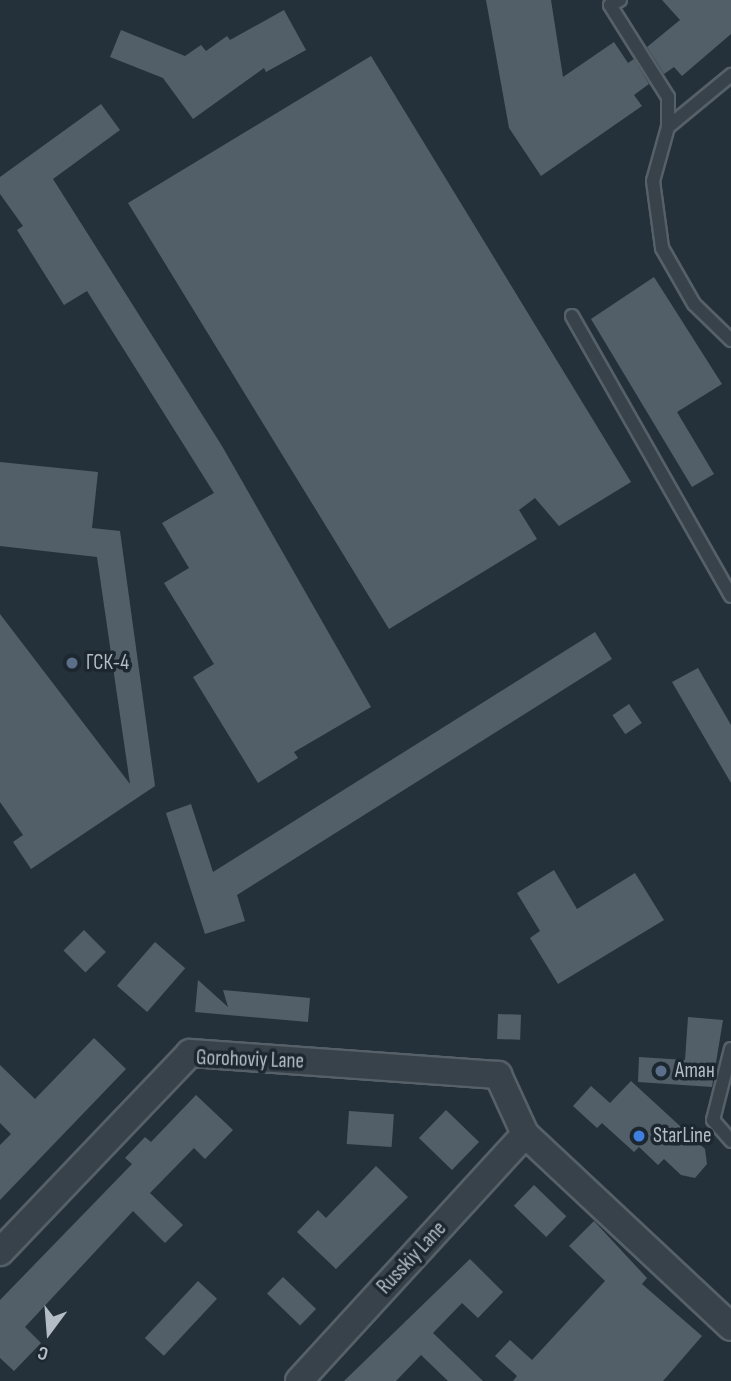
<!DOCTYPE html>
<html>
<head>
<meta charset="utf-8">
<style>
  body { margin:0 }
  #map { position:relative; width:731px; height:1381px; overflow:hidden; background:#25313a; font-family:"Sofia Sans Condensed",sans-serif }
  div>[style] { position:absolute }
  .building>* { inset:0; background:#525f69; transform-origin:0 0 }
  .roads { filter:drop-shadow(2px 0 #566068) drop-shadow(-2px 0 #566068) drop-shadow(0 2px #566068) drop-shadow(0 -2px #566068) }
  .service>* { height:12px; margin:-6px; padding:0 6px; transform-origin:6px; border-radius:6px; background:#38424a }
  .minor>* { height:26px; margin:-13px; padding:0 13px; transform-origin:13px; border-radius:13px; background:#38424a }
  .dots>* { width:19px; height:19px; translate:-50% -50%; box-sizing:border-box; border:4px solid #1d272f; border-radius:50% }
  span { translate:-50% -50%; white-space:nowrap; text-align:center; line-height:1.15; -webkit-text-stroke:7px #1d272f; paint-order:stroke }
  .poi-label { font-size:21px; color:#b4bdc6 }
  .left { translate:0 -50%; text-align:left }
  .street-label { font-size:21px; color:#b4bdc6 }
  .north { position:absolute; left:14px; top:1297px; width:70px; height:70px; -webkit-text-stroke:5px #1d272f; paint-order:stroke; rotate:196deg; font-size:19px; font-weight:700; line-height:28px; text-align:center; color:#b4bdc6 }
  .north::after { content:''; display:block; margin:auto; width:24px; height:32px; background:#b4bdc6; clip-path:polygon(50% 0,100% 100%,50% 72%,0 100%) }
</style>
</head>
<body>
<div id="map">
  <div class="building">
    <i style="clip-path:polygon(486px 0,551px 0,563px 77px,614px 42px,628px 63px,634px 59px,649px 84px,634px 95px,642px 106px,541px 176px,509px 128px)"></i>
    <i style="clip-path:polygon(662px 0,731px 0,731px 34px,682px 76px,674px 67px,664px 74px,647px 47px,680px 20px)"></i>
    <i style="clip-path:polygon(284px 10px,306px 50px,266px 72px,264px 68px,193px 119px,163px 78px,110px 57px,121px 30px,185px 56px,201px 45px,206px 51px,227px 36px,230px 40px)"></i>
    <i style="clip-path:polygon(371px 56px,631px 482px,559px 526px,535px 498px,519px 510px,537px 539px,389px 629px,128px 203px)"></i>
    <i style="clip-path:polygon(101px 104px,120px 130px,53px 179px,222px 446px,371px 707px,294px 752px,298px 758px,258px 783px,193px 677px,214px 664px,164px 583px,189px 568px,162px 523px,214px 493px,87px 291px,64px 305px,17px 230px,23px 226px,0 194px,0 177px)"></i>
    <i style="clip-path:polygon(654px 277px,722px 384px,677px 412px,714px 474px,692px 487px,591px 319px)"></i>
    <i style="clip-path:polygon(0 462px,98px 472px,92px 528px,120px 531px,155px 786px,31px 869px,13px 842px,23px 835px,0 802px,0 614px,130px 784px,97px 557px,0 546px)"></i>
    <i style="clip-path:polygon(595px 632px,612px 659px,237px 895px,245px 921px,205px 934px,166px 813px,191px 804px,213px 872px)"></i>
    <i style="clip-path:polygon(698px 668px,731px 725px,731px 783px,672px 682px)"></i>
    <i style="left:629px;top:704px;width:23px;height:20px;rotate:56deg"></i>
    <i style="clip-path:polygon(554px 870px,577px 909px,635px 873px,664px 920px,558px 984px,530px 938px,540px 931px,517px 893px)"></i>
    <i style="left:84px;top:930px;width:31px;height:29px;rotate:45deg"></i>
    <i style="left:155px;top:942px;width:40px;height:58px;rotate:41deg"></i>
    <i style="clip-path:polygon(198px 980px,228px 1007px,223px 990px,310px 998px,308px 1022px,195px 1012px)"></i>
    <i style="left:498px;top:1014px;width:23px;height:25px;rotate:2deg"></i>
    <i style="clip-path:polygon(688px 1017px,723px 1020px,712px 1087px,638px 1082px,639px 1057px,685px 1060px)"></i>
    <i style="clip-path:polygon(94px 1038px,126px 1069px,0 1200px,0 1145px,11px 1134px,0 1123px,0 1065px,35px 1099px)"></i>
    <i style="clip-path:polygon(631px 1081px,705px 1149px,707px 1164px,695px 1178px,681px 1175px,664px 1159px,658px 1165px,639px 1147px,634px 1152px,602px 1123px,597px 1128px,573px 1106px,591px 1086px,610px 1103px)"></i>
    <i style="clip-path:polygon(196px 1095px,233px 1130px,205px 1159px,194px 1148px,150px 1193px,183px 1225px,165px 1243px,133px 1211px,25px 1327px,41px 1343px,14px 1371px,0 1358px,0 1300px,132px 1164px,125px 1158px,145px 1137px,151px 1142px)"></i>
    <i style="left:446px;top:1110px;width:46px;height:39px;rotate:44deg"></i>
    <i style="left:349px;top:1111px;width:45px;height:33px;rotate:4deg"></i>
    <i style="clip-path:polygon(376px 1166px,408px 1197px,336px 1269px,297px 1232px,318px 1210px,326px 1218px)"></i>
    <i style="left:534px;top:1185px;width:45px;height:29px;rotate:44deg"></i>
    <i style="clip-path:polygon(594px 1221px,647px 1278px,642px 1284px,702px 1336px,663px 1381px,513px 1381px,517px 1376px,495px 1356px,510px 1340px,532px 1360px,605px 1281px,569px 1246px)"></i>
    <i style="clip-path:polygon(470px 1259px,503px 1292px,478px 1318px,462px 1303px,433px 1333px,483px 1381px,448px 1381px,421px 1355px,396px 1381px,344px 1381px)"></i>
    <i style="left:283px;top:1277px;width:46px;height:23px;rotate:44deg"></i>
    <i style="left:198px;top:1281px;width:26px;height:78px;rotate:43deg"></i>
  </div>
  <div class="roads">
    <div class="service">
      <i style="left:620px;top:0;width:11px;rotate:153deg"></i>
      <i style="left:610px;top:5px;width:109px;rotate:57.8deg"></i>
      <i style="left:668px;top:97px;width:30px;rotate:90deg"></i>
      <i style="left:668px;top:127px;width:56px;rotate:105.5deg"></i>
      <i style="left:653px;top:181px;width:68px;rotate:82.3deg"></i>
      <i style="left:662px;top:248px;width:64px;rotate:60.3deg"></i>
      <i style="left:694px;top:304px;width:52px;rotate:44.2deg"></i>
      <i style="left:668px;top:127px;width:82px;rotate:-39.5deg"></i>
      <i style="left:572px;top:316px;width:322px;rotate:60.4deg"></i>
      <i style="left:731px;top:1049px;width:73px;rotate:104.2deg"></i>
      <i style="left:713px;top:1120px;width:28px;rotate:49deg"></i>
    </div>
    <div class="minor">
      <i style="left:0;top:1252px;width:275px;rotate:-46.3deg"></i>
      <i style="left:190px;top:1053px;width:309px;rotate:4.1deg"></i>
      <i style="left:498px;top:1075px;width:65px;rotate:65.4deg"></i>
      <i style="left:525px;top:1134px;width:282px;rotate:43.1deg"></i>
      <i style="left:299px;top:1381px;width:335px;rotate:-47.5deg"></i>
    </div>
  </div>
  <div class="dots">
    <i style="left:72px;top:663px;background:#5c6f8a"></i>
    <i style="left:661px;top:1071px;background:#5c6f8a"></i>
    <i style="left:639px;top:1136px;background:#3f7fe0"></i>
  </div>
  <div class="poi-label">
    <span class="left" style="left:86px;top:663px">ГСК-4</span>
    <span class="left" style="left:675px;top:1071px">Атан</span>
    <span class="left" style="left:653px;top:1136px">StarLine</span>
  </div>
  <div class="street-label">
    <span style="left:250px;top:1060px;rotate:2deg">Gorohoviy Lane</span>
    <span style="left:412px;top:1258px;rotate:-47deg">Russkiy Lane</span>
  </div>
  <div class="north">С</div>
</div>
</body>
</html>
